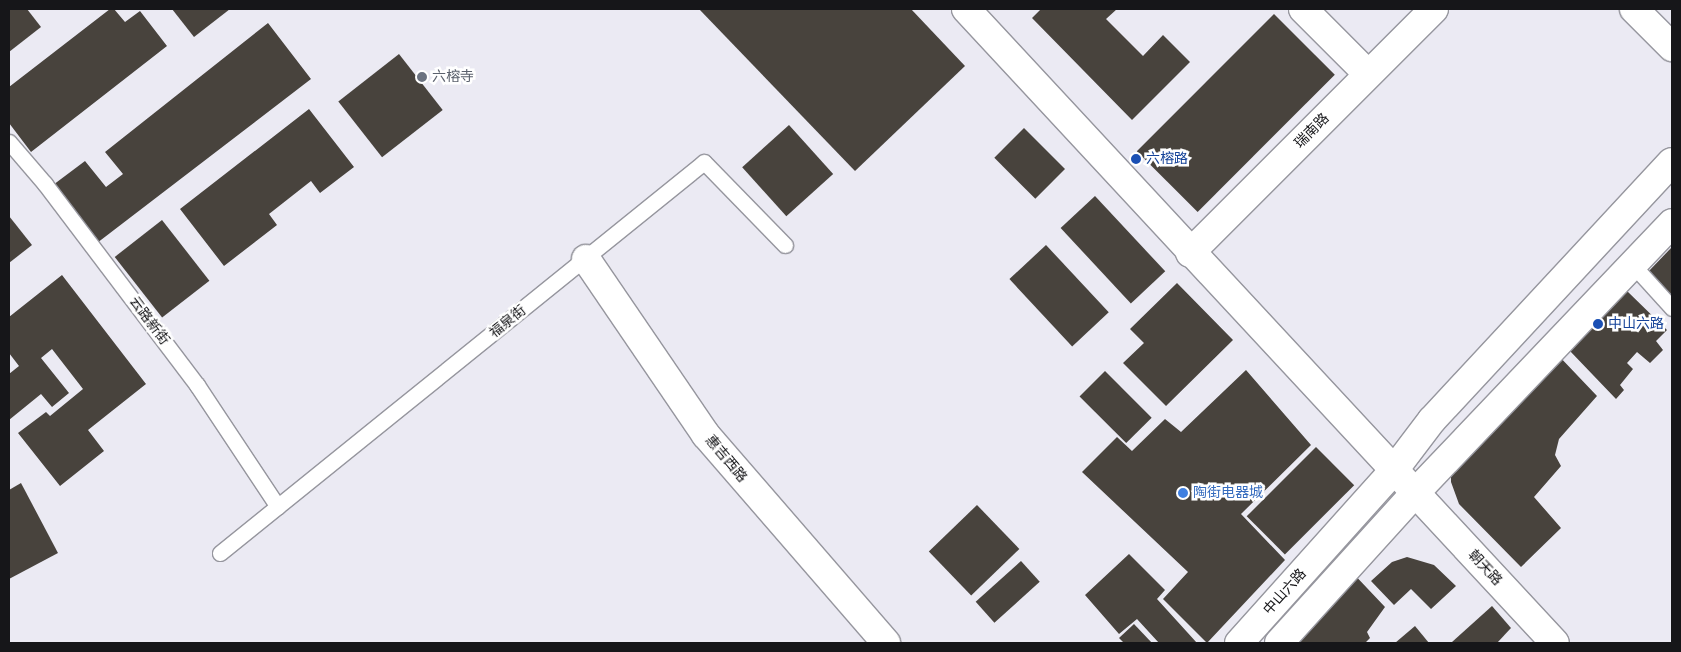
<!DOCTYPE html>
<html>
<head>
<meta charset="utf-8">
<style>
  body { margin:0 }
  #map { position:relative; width:1681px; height:652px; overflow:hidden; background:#ebeaf3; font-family:"Sofia Sans Condensed","Noto Sans SC",sans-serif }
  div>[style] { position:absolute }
  .building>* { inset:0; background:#48433d; transform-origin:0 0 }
  .roads { filter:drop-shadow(1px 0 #96969e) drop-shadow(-1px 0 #96969e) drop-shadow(0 1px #96969e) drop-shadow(0 -1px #96969e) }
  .lane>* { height:15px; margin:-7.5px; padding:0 7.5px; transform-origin:7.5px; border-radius:7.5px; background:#fff }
  .street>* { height:28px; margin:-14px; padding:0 14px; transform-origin:14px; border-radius:14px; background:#fff }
  .secondary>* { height:28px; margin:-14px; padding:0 14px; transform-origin:14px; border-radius:14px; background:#fff }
  .primary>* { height:28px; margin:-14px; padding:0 14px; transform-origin:14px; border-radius:14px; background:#fff }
  .dots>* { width:14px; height:14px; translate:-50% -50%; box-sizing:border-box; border:2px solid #fff; border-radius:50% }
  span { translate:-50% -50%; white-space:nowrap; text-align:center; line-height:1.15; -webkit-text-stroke:5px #fff; paint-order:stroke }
  .worship-label { font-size:14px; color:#5b616d }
  .left { translate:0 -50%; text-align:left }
  .street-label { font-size:14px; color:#161619 }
  .transit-label { font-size:14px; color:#164399 }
  .shop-label { font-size:14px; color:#366cbe }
  .frame { position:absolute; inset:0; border:10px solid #161619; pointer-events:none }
</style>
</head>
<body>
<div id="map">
  <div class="building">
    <i style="clip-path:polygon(9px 9px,27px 9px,41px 27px,9px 52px)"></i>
    <i style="clip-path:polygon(110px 9px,114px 9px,125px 22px,140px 11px,167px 46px,31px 152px,9px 123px,9px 87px)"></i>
    <i style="clip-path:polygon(172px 9px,230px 9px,194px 37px)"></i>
    <i style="clip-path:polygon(699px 9px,911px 9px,965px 66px,855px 171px)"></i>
    <i style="clip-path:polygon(1041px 9px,1117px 9px,1106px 19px,1143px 56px,1163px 35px,1190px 62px,1132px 120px,1032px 18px)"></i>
    <i style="left:1274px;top:14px;width:86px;height:194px;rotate:45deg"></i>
    <i style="clip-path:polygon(268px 23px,311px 79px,97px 243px,53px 185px,85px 161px,106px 187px,123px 174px,105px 152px)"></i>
    <i style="left:399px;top:54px;width:71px;height:77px;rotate:52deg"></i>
    <i style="clip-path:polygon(309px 109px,354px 167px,320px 193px,311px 181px,269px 214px,277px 225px,224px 266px,180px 209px)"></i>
    <i style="left:789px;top:125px;width:66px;height:63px;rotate:48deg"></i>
    <i style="left:1024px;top:128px;width:58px;height:42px;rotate:45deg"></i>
    <i style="left:1095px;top:196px;width:103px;height:47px;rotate:47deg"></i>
    <i style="clip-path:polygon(9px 216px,32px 245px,9px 263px)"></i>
    <i style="left:162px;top:220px;width:77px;height:60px;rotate:52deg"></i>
    <i style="left:1046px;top:245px;width:92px;height:50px;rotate:47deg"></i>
    <i style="clip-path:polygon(1672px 247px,1672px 298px,1647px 273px)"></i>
    <i style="clip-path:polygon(62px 275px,146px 384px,88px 430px,104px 451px,60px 486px,18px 433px,46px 412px,50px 416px,83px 389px,52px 349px,41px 358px,69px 393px,52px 407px,41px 394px,9px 420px,9px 374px,19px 366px,9px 353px,9px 317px)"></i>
    <i style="clip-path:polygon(1177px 283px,1233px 340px,1166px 406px,1123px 363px,1144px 343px,1130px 329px)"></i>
    <i style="clip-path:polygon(1627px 291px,1667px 330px,1656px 341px,1663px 350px,1650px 363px,1637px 352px,1627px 363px,1633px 369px,1620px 385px,1624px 390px,1616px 399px,1570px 351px)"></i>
    <i style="clip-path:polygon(1557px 354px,1597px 396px,1559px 439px,1555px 455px,1561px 466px,1534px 497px,1561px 528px,1521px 567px,1459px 504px,1451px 482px,1451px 474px)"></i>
    <i style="clip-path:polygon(1246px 370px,1311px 445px,1241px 514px,1285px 560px,1207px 643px,1163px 599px,1188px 572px,1082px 472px,1117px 437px,1132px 451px,1165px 419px,1181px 432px)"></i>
    <i style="left:1105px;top:371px;width:66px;height:36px;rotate:45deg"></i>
    <i style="left:1316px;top:447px;width:54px;height:98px;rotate:45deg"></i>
    <i style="clip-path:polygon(21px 483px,58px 553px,9px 579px,9px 490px)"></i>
    <i style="left:977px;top:505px;width:61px;height:67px;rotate:46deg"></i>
    <i style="clip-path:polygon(1129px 554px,1165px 590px,1157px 599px,1197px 643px,1159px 643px,1137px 619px,1119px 634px,1085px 595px)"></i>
    <i style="clip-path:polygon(1407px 557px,1434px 565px,1456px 586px,1431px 609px,1411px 589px,1394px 605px,1371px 581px,1392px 562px)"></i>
    <i style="left:1021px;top:561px;width:28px;height:61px;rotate:48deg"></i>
    <i style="clip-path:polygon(1349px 569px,1385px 607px,1367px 632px,1370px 638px,1365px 643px,1285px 643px)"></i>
    <i style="clip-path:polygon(1492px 606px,1511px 628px,1497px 643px,1452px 642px)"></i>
    <i style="clip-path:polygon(1134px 624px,1152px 643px,1124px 643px,1119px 638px)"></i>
    <i style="clip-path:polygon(1415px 626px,1429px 643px,1395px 643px)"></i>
  </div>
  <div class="roads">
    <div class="lane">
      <i style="left:9px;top:142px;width:55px;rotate:49.4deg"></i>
      <i style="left:45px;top:184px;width:252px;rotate:52.9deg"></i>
      <i style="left:197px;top:385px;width:146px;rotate:56.4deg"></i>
      <i style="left:1633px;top:265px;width:58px;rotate:47.8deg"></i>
      <i style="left:220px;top:553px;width:622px;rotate:-38.93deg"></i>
      <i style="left:704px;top:162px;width:116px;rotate:45.7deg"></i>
    </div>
    <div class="street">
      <i style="left:1303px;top:9px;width:92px;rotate:45deg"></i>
      <i style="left:1634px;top:9px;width:54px;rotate:45deg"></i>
      <i style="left:1190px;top:253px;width:345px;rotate:-45deg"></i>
      <i style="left:586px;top:259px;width:213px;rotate:55.7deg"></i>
      <i style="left:706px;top:435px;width:275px;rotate:49.1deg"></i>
    </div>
    <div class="secondary">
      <i style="left:966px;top:9px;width:865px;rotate:47.11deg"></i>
    </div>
    <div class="primary">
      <i style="left:1239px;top:643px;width:232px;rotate:-48.1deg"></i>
      <i style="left:1394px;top:470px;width:63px;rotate:-52.8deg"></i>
      <i style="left:1432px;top:420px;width:352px;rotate:-47.1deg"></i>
      <i style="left:1279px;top:643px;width:204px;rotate:-47.8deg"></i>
      <i style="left:1416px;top:492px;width:371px;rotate:-46.4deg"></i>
    </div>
  </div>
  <div class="dots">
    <i style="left:422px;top:77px;background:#6b7280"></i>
    <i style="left:1136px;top:159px;background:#1a4fb4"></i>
    <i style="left:1598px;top:324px;background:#1a4fb4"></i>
    <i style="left:1183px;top:493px;background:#3f7fe0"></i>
  </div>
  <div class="worship-label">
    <span class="left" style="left:432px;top:77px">六榕寺</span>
  </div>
  <div class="street-label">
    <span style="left:1312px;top:131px;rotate:-45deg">瑞南路</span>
    <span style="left:149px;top:321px;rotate:53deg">云路新街</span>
    <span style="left:508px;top:322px;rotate:-39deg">福泉街</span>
    <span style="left:726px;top:459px;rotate:50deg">惠吉西路</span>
    <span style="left:1485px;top:568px;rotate:47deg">朝天路</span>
    <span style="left:1285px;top:592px;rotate:-48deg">中山六路</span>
  </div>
  <div class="transit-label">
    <span class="left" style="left:1146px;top:159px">六榕路</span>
    <span class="left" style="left:1608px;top:324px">中山六路</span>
  </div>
  <div class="shop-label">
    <span class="left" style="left:1193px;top:493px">陶街电器城</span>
  </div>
  <div class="frame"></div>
</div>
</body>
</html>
